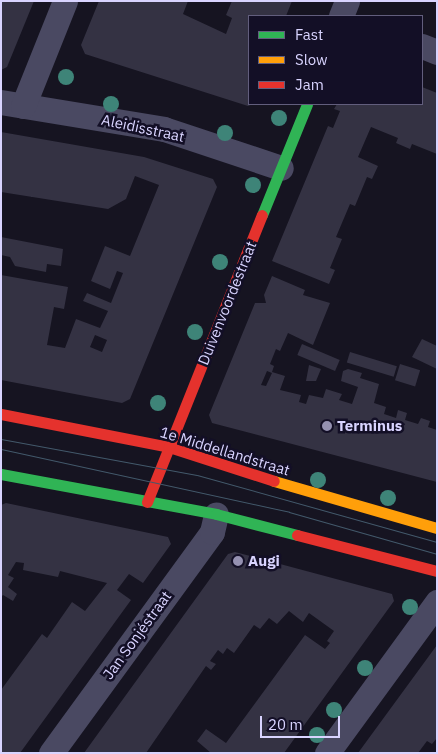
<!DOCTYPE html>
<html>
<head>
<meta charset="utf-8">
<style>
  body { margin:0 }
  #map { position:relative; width:438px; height:754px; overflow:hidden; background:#161421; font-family:"IBM Plex Sans",sans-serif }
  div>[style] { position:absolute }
  .building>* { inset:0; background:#343243; transform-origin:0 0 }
  .street>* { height:25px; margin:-12.5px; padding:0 12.5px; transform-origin:12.5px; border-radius:12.5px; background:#4a4962 }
  .fast>* { height:11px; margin:-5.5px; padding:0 5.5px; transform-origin:5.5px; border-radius:5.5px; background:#30b455 }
  .slow>* { height:11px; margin:-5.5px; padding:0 5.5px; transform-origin:5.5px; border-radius:5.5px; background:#ff9f0a }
  .jam>* { height:11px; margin:-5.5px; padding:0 5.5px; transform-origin:5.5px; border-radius:5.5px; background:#e5322d }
  .tram>* { height:1px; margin:-0.5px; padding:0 0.5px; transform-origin:0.5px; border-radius:0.5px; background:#43596b }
  .trees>* { width:16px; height:16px; margin:-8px; border-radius:50%; background:#3e8478 }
  .dots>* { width:14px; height:14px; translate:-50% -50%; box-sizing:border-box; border:2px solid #130f26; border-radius:50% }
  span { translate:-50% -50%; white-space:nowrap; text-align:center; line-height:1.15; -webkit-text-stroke:5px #130f26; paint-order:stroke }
  .street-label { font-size:15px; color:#d9d4ff }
  .poi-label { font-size:15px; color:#d9d4ff; font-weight:700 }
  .left { translate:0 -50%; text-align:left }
  .frame { position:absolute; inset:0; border:2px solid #d9d4ff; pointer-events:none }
  .legend { position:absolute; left:248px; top:15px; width:175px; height:90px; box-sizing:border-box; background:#130f26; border:1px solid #625e7d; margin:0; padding:6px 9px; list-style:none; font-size:15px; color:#d9d4ff }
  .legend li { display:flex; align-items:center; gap:10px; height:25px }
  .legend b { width:25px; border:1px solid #625e7d }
  .scale { position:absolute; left:260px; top:716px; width:80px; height:22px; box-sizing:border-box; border:2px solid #d9d4ff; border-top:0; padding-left:6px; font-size:15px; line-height:18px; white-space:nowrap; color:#d9d4ff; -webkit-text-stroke:4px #130f26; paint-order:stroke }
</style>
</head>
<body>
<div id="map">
  <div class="building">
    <i style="clip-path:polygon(1px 1px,34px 1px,7px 67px,1px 70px)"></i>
    <i style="clip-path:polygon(99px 1px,188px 1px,183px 14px,226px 34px,232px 18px,226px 15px,232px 1px,292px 1px,286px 16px,249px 16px,249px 104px,253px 104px,248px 106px,85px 54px,81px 45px)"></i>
    <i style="clip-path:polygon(422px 87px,437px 93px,437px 154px,412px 144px,410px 149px,396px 143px,398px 138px,371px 127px,358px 157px,378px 166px,372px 179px,367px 177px,355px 206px,350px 204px,336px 237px,342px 239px,330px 268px,335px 270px,329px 284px,272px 261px,328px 126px,333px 128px,340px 111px,334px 109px,337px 104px,422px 104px)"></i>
    <i style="clip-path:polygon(evenodd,1px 132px,144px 157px,213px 179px,217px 187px,130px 399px,122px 403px,1px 380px,1px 275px,68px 287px,64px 309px,54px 307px,47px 345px,65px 348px,76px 319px,100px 328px,108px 311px,83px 301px,87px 293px,111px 303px,123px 273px,117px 271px,110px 289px,91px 281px,105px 246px,130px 256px,159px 185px,135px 176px,126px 199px,108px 209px,1px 192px,1px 132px,95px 335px,107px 340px,102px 352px,90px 347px,95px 335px)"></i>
    <i style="clip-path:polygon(1px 237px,63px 249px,61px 266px,47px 264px,46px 272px,15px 266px,10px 257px,1px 255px)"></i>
    <i style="clip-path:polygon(evenodd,272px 276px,305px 290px,303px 295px,330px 303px,313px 345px,288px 333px,280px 351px,276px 349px,270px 364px,274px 366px,272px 372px,285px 376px,280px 390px,301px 395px,299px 402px,306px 404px,309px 395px,323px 398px,326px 389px,342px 394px,339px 400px,352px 404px,358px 387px,341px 381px,343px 371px,348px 369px,362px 373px,360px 378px,379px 384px,374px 403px,386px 407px,384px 414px,396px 418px,398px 410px,407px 413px,405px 420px,418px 424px,421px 418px,430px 421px,428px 427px,437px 430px,437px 482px,212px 423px,209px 415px,255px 303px,266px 303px,264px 295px,272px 276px,267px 371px,272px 373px,266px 386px,261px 385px,267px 371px)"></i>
    <i style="clip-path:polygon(422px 339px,437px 346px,437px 369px,412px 357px)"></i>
    <i style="left:302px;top:344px;width:41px;height:12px;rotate:23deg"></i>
    <i style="left:350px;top:352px;width:49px;height:11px;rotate:17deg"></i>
    <i style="left:400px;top:364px;width:21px;height:17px;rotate:17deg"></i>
    <i style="clip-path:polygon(309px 365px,321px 369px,316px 381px,306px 381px)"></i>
    <i style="clip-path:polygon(6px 503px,168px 537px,171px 544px,143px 583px,129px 574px,117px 590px,131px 600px,20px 753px,1px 753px,1px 690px,42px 634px,47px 638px,72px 602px,85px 611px,107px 583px,60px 571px,58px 577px,23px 570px,24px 563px,16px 562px,8px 575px,14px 578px,8px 587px,17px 594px,13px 601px,3px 595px,1px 597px,1px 505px)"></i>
    <i style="clip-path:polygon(235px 552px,392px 594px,394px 601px,284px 753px,211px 753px,197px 741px,206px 729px,226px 743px,305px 635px,325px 649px,330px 643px,327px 641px,334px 631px,309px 613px,303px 622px,289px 611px,277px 624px,269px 618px,260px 629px,254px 625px,234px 653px,227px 648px,223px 654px,218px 650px,210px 661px,216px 664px,211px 670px,206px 666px,146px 753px,84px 753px,228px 554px)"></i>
    <i style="clip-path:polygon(437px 645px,437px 738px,432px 744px,427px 741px,418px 753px,358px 753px)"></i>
  </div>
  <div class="street">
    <i style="left:341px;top:16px;width:16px;rotate:-68deg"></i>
    <i style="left:422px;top:46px;width:16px;rotate:22deg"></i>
    <i style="left:1px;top:102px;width:165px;rotate:9.4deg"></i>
    <i style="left:164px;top:129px;width:123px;rotate:18.4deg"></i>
    <i style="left:23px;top:106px;width:113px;rotate:-68.2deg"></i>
    <i style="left:51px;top:753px;width:273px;rotate:-53.9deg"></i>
    <i style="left:212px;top:532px;width:18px;rotate:-77deg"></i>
    <i style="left:327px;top:753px;width:187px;rotate:-53.9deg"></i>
  </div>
  <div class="fast">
    <i style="left:262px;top:215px;width:120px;rotate:-67.9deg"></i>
    <i style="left:1px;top:474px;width:219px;rotate:10.5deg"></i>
    <i style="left:216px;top:514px;width:84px;rotate:14.5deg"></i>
  </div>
  <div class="slow">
    <i style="left:274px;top:481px;width:170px;rotate:16.1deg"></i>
  </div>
  <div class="jam">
    <i style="left:1px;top:414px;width:171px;rotate:11.1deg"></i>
    <i style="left:169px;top:447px;width:110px;rotate:17.9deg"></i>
    <i style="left:147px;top:502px;width:309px;rotate:-68.2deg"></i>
    <i style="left:297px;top:535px;width:145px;rotate:14.4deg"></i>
  </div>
  <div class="tram">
    <i style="left:1px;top:439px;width:199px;rotate:10.4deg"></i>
    <i style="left:197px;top:475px;width:249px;rotate:15.6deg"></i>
    <i style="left:1px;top:449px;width:295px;rotate:12.3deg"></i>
    <i style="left:289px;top:512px;width:154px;rotate:15.8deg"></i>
  </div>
  <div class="trees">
    <i style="left:66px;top:77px"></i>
    <i style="left:111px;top:104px"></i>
    <i style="left:279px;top:118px"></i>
    <i style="left:225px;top:133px"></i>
    <i style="left:253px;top:185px"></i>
    <i style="left:220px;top:262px"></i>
    <i style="left:195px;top:332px"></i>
    <i style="left:158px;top:403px"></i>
    <i style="left:318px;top:480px"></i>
    <i style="left:388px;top:498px"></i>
    <i style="left:410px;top:607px"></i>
    <i style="left:365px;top:668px"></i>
    <i style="left:334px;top:710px"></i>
    <i style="left:317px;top:735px"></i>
  </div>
  <div class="dots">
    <i style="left:327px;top:426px;background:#9591b1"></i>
    <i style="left:238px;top:561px;background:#9591b1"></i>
  </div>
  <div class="street-label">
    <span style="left:143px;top:128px;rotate:12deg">Aleidisstraat</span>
    <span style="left:227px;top:303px;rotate:-68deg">Duivenvoordestraat</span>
    <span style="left:225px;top:451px;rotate:17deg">1e Middellandstraat</span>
    <span style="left:137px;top:635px;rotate:-54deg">Jan Sonjéstraat</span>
  </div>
  <div class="poi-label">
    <span class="left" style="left:337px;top:426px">Terminus</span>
    <span class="left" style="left:248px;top:561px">Augi</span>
  </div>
  <div class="frame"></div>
  <ul class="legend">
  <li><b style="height:6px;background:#30b455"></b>Fast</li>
  <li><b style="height:6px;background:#ff9f0a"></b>Slow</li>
  <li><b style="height:6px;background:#e5322d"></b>Jam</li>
  </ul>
  <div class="scale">20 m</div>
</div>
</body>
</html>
